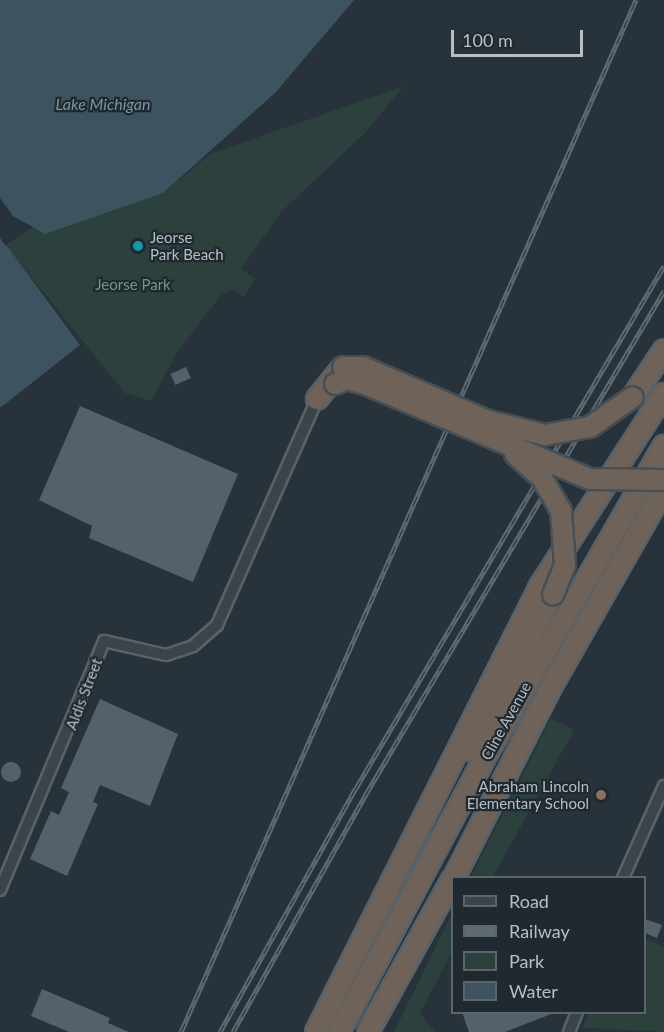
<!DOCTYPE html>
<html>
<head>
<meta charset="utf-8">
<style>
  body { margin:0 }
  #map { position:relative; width:664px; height:1032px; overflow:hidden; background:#27323a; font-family:Lato,sans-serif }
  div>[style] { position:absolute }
  .green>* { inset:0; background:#2c403d }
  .water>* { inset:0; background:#3e5360 }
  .pier>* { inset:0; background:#27323a }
  .building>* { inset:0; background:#54616a; transform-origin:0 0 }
  .round { border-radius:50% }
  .roads { filter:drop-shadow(2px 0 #586268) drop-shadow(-2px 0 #586268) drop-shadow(0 2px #586268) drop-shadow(0 -2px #586268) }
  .street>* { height:10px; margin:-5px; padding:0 5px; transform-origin:5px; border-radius:5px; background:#3a444a }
  .highway>* { height:20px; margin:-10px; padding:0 10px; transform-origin:10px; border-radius:10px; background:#6f6258 }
  .rail>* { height:5px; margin-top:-2.5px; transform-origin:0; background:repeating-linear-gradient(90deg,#1f292f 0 9px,#5f6b73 0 18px); box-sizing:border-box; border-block:2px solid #5f6b73 }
  .bridges { filter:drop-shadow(2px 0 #454f55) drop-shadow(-2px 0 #454f55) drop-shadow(0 2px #454f55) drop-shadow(0 -2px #454f55) }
  .highway-bridge>* { height:20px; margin:-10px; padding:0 10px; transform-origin:10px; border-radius:10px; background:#6f6258 }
  .dots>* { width:16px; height:16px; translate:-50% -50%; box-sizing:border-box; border:3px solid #1f292f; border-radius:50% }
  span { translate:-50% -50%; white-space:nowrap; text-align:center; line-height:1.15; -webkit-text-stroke:4.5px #1f292f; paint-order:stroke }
  .poi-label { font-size:15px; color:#b6bfc6 }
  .left { translate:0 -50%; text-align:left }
  .right { translate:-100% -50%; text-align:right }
  .park-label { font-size:15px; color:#779978 }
  .street-label { font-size:15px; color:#b6bfc6 }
  .water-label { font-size:16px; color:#7a95a5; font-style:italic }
  .legend { position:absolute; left:451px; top:876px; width:195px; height:138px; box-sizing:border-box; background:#1f292f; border:2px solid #5b656b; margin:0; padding:8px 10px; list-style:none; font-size:18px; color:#b6bfc6 }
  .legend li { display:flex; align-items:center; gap:12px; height:30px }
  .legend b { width:30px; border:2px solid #5b656b }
  .scale { position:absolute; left:451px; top:30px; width:132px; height:27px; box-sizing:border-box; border:3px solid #b6bfc6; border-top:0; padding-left:8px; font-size:18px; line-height:21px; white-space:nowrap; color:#b6bfc6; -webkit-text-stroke:4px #1f292f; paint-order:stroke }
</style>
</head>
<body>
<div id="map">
  <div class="green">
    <i style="clip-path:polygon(404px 86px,365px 133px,282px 211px,241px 269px,255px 279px,244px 297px,232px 289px,221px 295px,178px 351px,151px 401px,125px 393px,6px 246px,33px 227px,163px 193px,210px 154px)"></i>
    <i style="clip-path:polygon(551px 718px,574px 730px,493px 877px,471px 877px)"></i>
    <i style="clip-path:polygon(452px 913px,452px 952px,420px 1013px,435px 1032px,394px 1032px)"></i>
    <i style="clip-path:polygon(645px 939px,664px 946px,664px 1032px,582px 1028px,589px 1013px,644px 1012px)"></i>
  </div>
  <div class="water">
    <i style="clip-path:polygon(0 0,354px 0,276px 92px,163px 193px,45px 234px,33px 227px,7px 246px,80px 345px,0 408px)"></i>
  </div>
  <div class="pier">
    <i style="clip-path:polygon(0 198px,13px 216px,33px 227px,6px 246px,0 238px)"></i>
  </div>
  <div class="building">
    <i style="left:186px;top:367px;width:12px;height:17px;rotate:66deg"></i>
    <i style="clip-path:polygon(80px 406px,238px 474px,193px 582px,89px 538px,92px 526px,39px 500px)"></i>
    <i style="clip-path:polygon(100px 699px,178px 734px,150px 806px,100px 785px,93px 802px,98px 804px,67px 876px,30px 859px,51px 811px,59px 815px,69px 792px,61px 788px)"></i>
    <i class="round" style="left:1px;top:762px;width:20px;height:20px"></i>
    <i style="clip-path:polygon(645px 919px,662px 925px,657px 938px,645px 933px)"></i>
    <i style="clip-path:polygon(42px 989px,110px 1018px,108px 1023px,129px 1032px,69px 1032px,31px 1016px)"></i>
    <i style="clip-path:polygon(462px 1012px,554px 1012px,554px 1013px,505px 1032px,469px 1032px)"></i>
  </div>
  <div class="roads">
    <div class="street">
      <i style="left:623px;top:878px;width:101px;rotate:-66deg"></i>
      <i style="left:0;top:890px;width:270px;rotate:-67.3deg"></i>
      <i style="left:104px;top:641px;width:64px;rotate:12.7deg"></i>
      <i style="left:166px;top:655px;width:28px;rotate:-18deg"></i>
      <i style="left:193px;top:646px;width:32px;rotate:-41deg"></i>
      <i style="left:217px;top:625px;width:247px;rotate:-66.1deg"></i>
      <i style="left:569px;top:1032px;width:22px;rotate:-68deg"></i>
    </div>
    <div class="highway">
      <i style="left:633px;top:397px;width:56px;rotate:-56.6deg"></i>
      <i style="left:317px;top:399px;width:41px;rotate:-50.9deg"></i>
      <i style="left:468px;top:750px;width:177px;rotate:-61.3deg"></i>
      <i style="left:454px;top:878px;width:216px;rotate:-63.1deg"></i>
      <i style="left:552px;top:685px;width:226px;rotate:-60.3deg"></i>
      <i style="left:316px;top:1032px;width:497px;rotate:-63.3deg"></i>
      <i style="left:539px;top:588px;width:231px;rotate:-57.2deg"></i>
      <i style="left:339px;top:1032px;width:319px;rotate:-62deg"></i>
      <i style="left:489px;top:750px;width:351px;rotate:-60.1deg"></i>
      <i style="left:368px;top:1032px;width:174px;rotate:-61.1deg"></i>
    </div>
  </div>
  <div class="rail">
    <i style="left:181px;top:1032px;width:1128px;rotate:-66.21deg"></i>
    <i style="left:220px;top:1032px;width:279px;rotate:-60.9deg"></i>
    <i style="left:356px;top:788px;width:606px;rotate:-59.46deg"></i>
    <i style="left:233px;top:1032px;width:273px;rotate:-60.8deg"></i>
    <i style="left:366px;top:794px;width:585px;rotate:-59.36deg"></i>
  </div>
  <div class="bridges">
    <div class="highway-bridge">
      <i style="left:343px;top:367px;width:20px"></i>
      <i style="left:363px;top:367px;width:136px;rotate:23.4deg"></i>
      <i style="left:488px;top:421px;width:59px;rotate:13.8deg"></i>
      <i style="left:545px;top:435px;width:46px;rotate:-10.1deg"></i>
      <i style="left:590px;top:427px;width:52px;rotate:-34.9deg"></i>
      <i style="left:335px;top:384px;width:12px;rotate:-24deg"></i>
      <i style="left:346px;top:379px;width:20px;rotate:15deg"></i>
      <i style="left:365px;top:384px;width:244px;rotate:22.9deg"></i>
      <i style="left:590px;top:479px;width:74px;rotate:0.8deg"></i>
      <i style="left:515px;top:454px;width:36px;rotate:42deg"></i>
      <i style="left:542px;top:478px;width:38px;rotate:60deg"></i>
      <i style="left:561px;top:511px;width:54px;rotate:85.8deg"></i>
      <i style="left:565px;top:565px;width:32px;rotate:112deg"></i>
    </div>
  </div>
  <div class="dots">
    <i style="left:138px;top:246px;background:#0f9aa8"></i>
    <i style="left:601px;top:795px;background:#8d6e63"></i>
  </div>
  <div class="poi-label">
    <span class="left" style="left:150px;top:246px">Jeorse<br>Park Beach</span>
    <span class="right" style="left:589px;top:795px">Abraham Lincoln<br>Elementary School</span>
  </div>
  <div class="park-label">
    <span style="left:133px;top:285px">Jeorse Park</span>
  </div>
  <div class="street-label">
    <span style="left:84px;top:694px;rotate:-69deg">Aldis Street</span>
    <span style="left:506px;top:721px;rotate:-61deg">Cline Avenue</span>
  </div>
  <div class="water-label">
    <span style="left:103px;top:104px">Lake Michigan</span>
  </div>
  <ul class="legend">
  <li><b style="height:8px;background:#3a444a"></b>Road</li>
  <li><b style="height:8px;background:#5f6b73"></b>Railway</li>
  <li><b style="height:16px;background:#2c403d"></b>Park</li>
  <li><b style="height:16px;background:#3e5360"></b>Water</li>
  </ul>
  <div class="scale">100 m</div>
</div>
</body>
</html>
